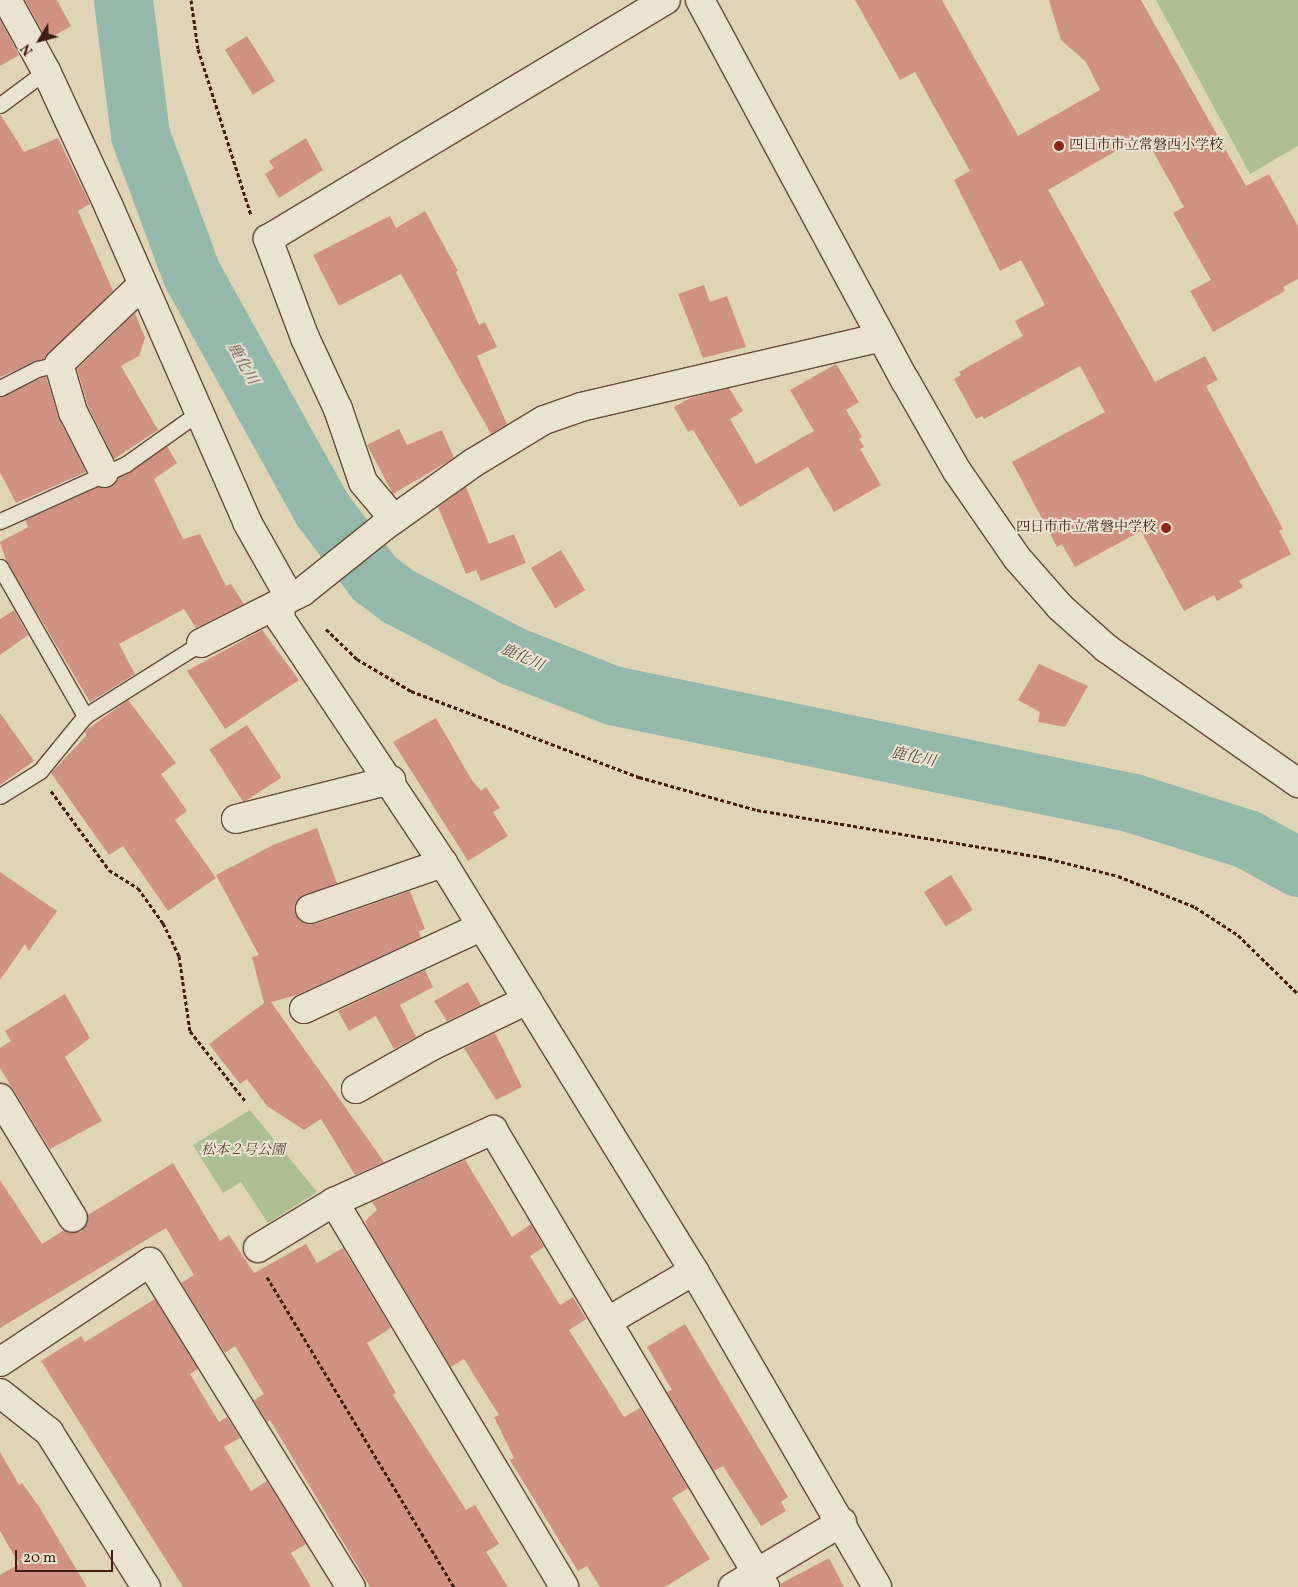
<!DOCTYPE html>
<html>
<head>
<meta charset="utf-8">
<style>
  body { margin:0 }
  #map { position:relative; width:1298px; height:1587px; overflow:hidden; background:#dfd4b6; font-family:Vollkorn,"Noto Serif JP",serif }
  div>[style] { position:absolute }
  .green>* { inset:0; background:#adbe92 }
  .river>* { height:59px; margin:-29.5px; padding:0 29.5px; transform-origin:29.5px; border-radius:29.5px; background:#94b8aa }
  .building>* { inset:0; background:#d09383; transform-origin:0 0 }
  .path>* { height:3px; margin-top:-1.5px; transform-origin:0; background:repeating-linear-gradient(90deg,#3f1d11 0 4px,transparent 0 6.5px) }
  .roads { filter:drop-shadow(1px 0 #674b3a) drop-shadow(-1px 0 #674b3a) drop-shadow(0 1px #674b3a) drop-shadow(0 -1px #674b3a) }
  .lane>* { height:15px; margin:-7.5px; padding:0 7.5px; transform-origin:7.5px; border-radius:7.5px; background:#eae3d0 }
  .street>* { height:28px; margin:-14px; padding:0 14px; transform-origin:14px; border-radius:14px; background:#eae3d0 }
  .dots>* { width:14px; height:14px; translate:-50% -50%; box-sizing:border-box; border:2px solid #eae3d0; border-radius:50% }
  span { translate:-50% -50%; white-space:nowrap; text-align:center; line-height:1.15; -webkit-text-stroke:4px #eae3d0; paint-order:stroke }
  .poi-label { font-size:14px; color:#3f1d11 }
  .left { translate:0 -50%; text-align:left }
  .right { translate:-100% -50%; text-align:right }
  .park-label { font-size:14px; color:#5a4531; font-style:italic }
  .water-label { font-size:15px; color:#584c3f; font-style:italic }
  .north { position:absolute; left:15px; top:15px; width:50px; height:50px; -webkit-text-stroke:4px #eae3d0; paint-order:stroke; rotate:233deg; font-size:14px; font-weight:700; line-height:20px; text-align:center; color:#3f1d11 }
  .north::after { content:''; display:block; margin:auto; width:18px; height:22px; background:#3f1d11; clip-path:polygon(50% 0,100% 100%,50% 72%,0 100%) }
  .scale { position:absolute; left:15px; top:1550px; width:98px; height:22px; box-sizing:border-box; border:2px solid #3f1d11; border-top:0; padding-left:6px; font-size:15px; line-height:18px; white-space:nowrap; color:#3f1d11; -webkit-text-stroke:4px #eae3d0; paint-order:stroke }
</style>
</head>
<body>
<div id="map">
  <div class="green">
    <i style="clip-path:polygon(1156px 0,1298px 0,1298px 146px,1250px 174px)"></i>
    <i style="clip-path:polygon(250px 1110px,317px 1192px,268px 1223px,241px 1182px,223px 1193px,193px 1145px)"></i>
  </div>
  <div class="river">
    <i style="left:123px;top:0;width:136px;rotate:82.8deg"></i>
    <i style="left:140px;top:135px;width:147px;rotate:69.7deg"></i>
    <i style="left:191px;top:273px;width:269px;rotate:61deg"></i>
    <i style="left:321px;top:508px;width:88px;rotate:52.9deg"></i>
    <i style="left:374px;top:578px;width:30px;rotate:37deg"></i>
    <i style="left:398px;top:596px;width:130px;rotate:27.6deg"></i>
    <i style="left:513px;top:656px;width:106px;rotate:21.5deg"></i>
    <i style="left:612px;top:695px;width:532px;rotate:11.71deg"></i>
    <i style="left:1133px;top:803px;width:120px;rotate:17.5deg"></i>
    <i style="left:1247px;top:839px;width:58px;rotate:28.8deg"></i>
  </div>
  <div class="building">
    <i style="clip-path:polygon(25px 0,57px 0,71px 26px,47px 40px)"></i>
    <i style="clip-path:polygon(855px 0,942px 0,1018px 136px,1100px 90px,1086px 62px,1061px 40px,1049px 0,1141px 0,1246px 186px,1269px 174px,1298px 226px,1298px 279px,1283px 287px,1285px 291px,1213px 332px,1190px 291px,1211px 280px,1173px 213px,1184px 207px,1144px 135px,1048px 190px,1155px 382px,1205px 356px,1218px 380px,1206px 386px,1283px 529px,1279px 531px,1291px 554px,1239px 581px,1243px 587px,1217px 601px,1214px 595px,1184px 611px,1141px 531px,1075px 567px,1062px 544px,1057px 547px,1012px 462px,1105px 412px,1080px 366px,984px 419px,982px 416px,976px 419px,954px 379px,961px 375px,959px 372px,1023px 336px,1015px 321px,1045px 305px,1021px 260px,1000px 271px,954px 180px,970px 171px,915px 72px,900px 80px)"></i>
    <i style="clip-path:polygon(0 20px,19px 55px,0 66px)"></i>
    <i style="left:247px;top:36px;width:53px;height:26px;rotate:58deg"></i>
    <i style="clip-path:polygon(0 114px,24px 152px,58px 138px,90px 204px,78px 211px,113px 291px,45px 358px,0 377px)"></i>
    <i style="clip-path:polygon(306px 138px,323px 170px,279px 198px,265px 174px,274px 168px,269px 161px)"></i>
    <i style="clip-path:polygon(425px 211px,458px 271px,456px 272px,479px 325px,485px 322px,497px 347px,477px 356px,507px 424px,491px 434px,401px 274px,339px 306px,313px 255px,390px 216px,396px 228px)"></i>
    <i style="clip-path:polygon(704px 285px,710px 302px,727px 296px,746px 347px,703px 358px,678px 294px)"></i>
    <i style="clip-path:polygon(135px 313px,145px 338px,139px 356px,121px 366px,158px 430px,114px 459px,88px 406px,77px 369px)"></i>
    <i style="clip-path:polygon(836px 364px,859px 402px,846px 410px,862px 437px,859px 439px,864px 447px,860px 449px,881px 485px,834px 512px,808px 467px,740px 507px,693px 430px,688px 432px,674px 407px,690px 398px,729px 388px,743px 411px,730px 419px,756px 464px,814px 431px,790px 390px)"></i>
    <i style="clip-path:polygon(46px 376px,59px 419px,86px 472px,16px 503px,0 472px,0 397px)"></i>
    <i style="clip-path:polygon(399px 429px,407px 445px,442px 430px,454px 458px,393px 494px,367px 445px)"></i>
    <i style="clip-path:polygon(167px 446px,177px 463px,154px 479px,183px 539px,200px 534px,226px 586px,231px 584px,244px 604px,196px 628px,184px 609px,119px 644px,135px 674px,90px 702px,6px 560px,0 542px,28px 527px,25px 520px,98px 487px,111px 487px,118px 478px)"></i>
    <i style="clip-path:polygon(466px 487px,489px 544px,514px 534px,526px 563px,481px 581px,476px 570px,466px 574px,438px 507px)"></i>
    <i style="left:561px;top:550px;width:47px;height:35px;rotate:59deg"></i>
    <i style="clip-path:polygon(14px 610px,28px 635px,0 655px,0 619px)"></i>
    <i style="clip-path:polygon(262px 630px,299px 680px,225px 729px,187px 671px)"></i>
    <i style="clip-path:polygon(1039px 664px,1088px 686px,1065px 727px,1038px 722px,1040px 712px,1018px 700px)"></i>
    <i style="clip-path:polygon(128px 700px,176px 763px,161px 774px,187px 811px,175px 820px,216px 878px,168px 911px,123px 846px,109px 855px,51px 773px,86px 736px,85px 731px)"></i>
    <i style="clip-path:polygon(0 713px,34px 761px,0 785px)"></i>
    <i style="clip-path:polygon(436px 718px,471px 779px,481px 791px,486px 787px,500px 808px,493px 812px,508px 836px,468px 861px,393px 742px)"></i>
    <i style="left:247px;top:725px;width:63px;height:45px;rotate:57deg"></i>
    <i style="clip-path:polygon(317px 828px,337px 883px,299px 898px,295px 907px,299px 920px,315px 924px,410px 891px,425px 929px,419px 931px,421px 938px,297px 995px,271px 1002px,384px 1162px,355px 1175px,321px 1119px,304px 1130px,267px 1106px,247px 1079px,240px 1084px,209px 1044px,264px 1003px,252px 957px,259px 955px,216px 875px,273px 845px)"></i>
    <i style="clip-path:polygon(0 872px,57px 911px,29px 951px,25px 944px,0 980px)"></i>
    <i style="left:951px;top:875px;width:41px;height:32px;rotate:58deg"></i>
    <i style="clip-path:polygon(425px 970px,433px 987px,400px 1005px,416px 1037px,394px 1049px,376px 1016px,349px 1031px,338px 1011px)"></i>
    <i style="clip-path:polygon(468px 982px,481px 1005px,447px 1021px,434px 1001px)"></i>
    <i style="clip-path:polygon(65px 994px,90px 1038px,65px 1057px,102px 1121px,50px 1149px,0 1068px,0 1048px,11px 1041px,5px 1031px)"></i>
    <i style="clip-path:polygon(495px 1033px,522px 1087px,496px 1100px,464px 1048px)"></i>
    <i style="clip-path:polygon(465px 1160px,512px 1237px,531px 1224px,544px 1247px,530px 1256px,560px 1305px,573px 1297px,586px 1319px,569px 1330px,624px 1417px,640px 1408px,688px 1488px,672px 1498px,710px 1559px,665px 1587px,600px 1587px,587px 1566px,578px 1571px,510px 1460px,514px 1458px,494px 1417px,499px 1415px,464px 1359px,451px 1367px,370px 1232px,365px 1221px,377px 1210px,372px 1202px)"></i>
    <i style="clip-path:polygon(173px 1163px,220px 1241px,229px 1235px,254px 1273px,306px 1244px,317px 1263px,343px 1248px,391px 1328px,367px 1343px,396px 1393px,393px 1395px,466px 1510px,475px 1505px,499px 1544px,486px 1552px,508px 1587px,370px 1587px,270px 1420px,267px 1422px,254px 1400px,264px 1394px,235px 1346px,225px 1353px,181px 1283px,194px 1275px,166px 1228px,0 1328px,0 1180px,42px 1244px,64px 1230px,81px 1232px,88px 1215px)"></i>
    <i style="clip-path:polygon(155px 1299px,198px 1369px,190px 1374px,219px 1422px,227px 1417px,240px 1438px,224px 1447px,251px 1491px,267px 1481px,306px 1544px,291px 1553px,311px 1587px,183px 1587px,41px 1361px,81px 1336px,85px 1342px)"></i>
    <i style="clip-path:polygon(685px 1324px,788px 1497px,781px 1502px,786px 1511px,761px 1526px,723px 1466px,714px 1471px,667px 1392px,672px 1390px,647px 1347px)"></i>
    <i style="clip-path:polygon(0 1452px,19px 1485px,22px 1483px,38px 1505px,87px 1587px,0 1587px,0 1575px,19px 1564px,0 1531px)"></i>
    <i style="clip-path:polygon(829px 1558px,844px 1587px,781px 1587px,780px 1584px)"></i>
  </div>
  <div class="path">
    <i style="left:191px;top:0;width:49px;rotate:81.9deg"></i>
    <i style="left:198px;top:49px;width:174px;rotate:72.3deg"></i>
    <i style="left:326px;top:629px;width:43px;rotate:44.1deg"></i>
    <i style="left:357px;top:659px;width:63px;rotate:30.7deg"></i>
    <i style="left:411px;top:691px;width:244px;rotate:20.7deg"></i>
    <i style="left:639px;top:777px;width:123px;rotate:15.6deg"></i>
    <i style="left:757px;top:810px;width:289px;rotate:9.4deg"></i>
    <i style="left:1042px;top:857px;width:78px;rotate:14deg"></i>
    <i style="left:1118px;top:876px;width:83px;rotate:21.9deg"></i>
    <i style="left:1195px;top:907px;width:51px;rotate:33.1deg"></i>
    <i style="left:1238px;top:935px;width:84px;rotate:44.5deg"></i>
    <i style="left:51px;top:791px;width:98px;rotate:53.7deg"></i>
    <i style="left:109px;top:870px;width:34px;rotate:32deg"></i>
    <i style="left:138px;top:888px;width:43px;rotate:54.5deg"></i>
    <i style="left:163px;top:923px;width:37px;rotate:64deg"></i>
    <i style="left:179px;top:956px;width:76px;rotate:81.7deg"></i>
    <i style="left:190px;top:1031px;width:90px;rotate:51.7deg"></i>
    <i style="left:267px;top:1277px;width:362px;rotate:58.9deg"></i>
  </div>
  <div class="roads">
    <div class="lane">
      <i style="left:0;top:105px;width:57px;rotate:-36.5deg"></i>
      <i style="left:0;top:388px;width:42px;rotate:-27.2deg"></i>
      <i style="left:37px;top:369px;width:23px;rotate:-13deg"></i>
      <i style="left:0;top:521px;width:138px;rotate:-24.3deg"></i>
      <i style="left:126px;top:464px;width:88px;rotate:-35.3deg"></i>
      <i style="left:0;top:567px;width:172px;rotate:60.3deg"></i>
      <i style="left:85px;top:716px;width:137px;rotate:-32.2deg"></i>
      <i style="left:0;top:796px;width:47px;rotate:-32deg"></i>
      <i style="left:40px;top:771px;width:71px;rotate:-50.7deg"></i>
    </div>
    <div class="street">
      <i style="left:7px;top:0;width:81px;rotate:61.2deg"></i>
      <i style="left:46px;top:71px;width:150px;rotate:65.1deg"></i>
      <i style="left:109px;top:207px;width:344px;rotate:66.3deg"></i>
      <i style="left:247px;top:522px;width:87px;rotate:60.5deg"></i>
      <i style="left:700px;top:0;width:432px;rotate:61.7deg"></i>
      <i style="left:905px;top:380px;width:105px;rotate:60.3deg"></i>
      <i style="left:957px;top:471px;width:106px;rotate:55.4deg"></i>
      <i style="left:1017px;top:558px;width:65px;rotate:48.7deg"></i>
      <i style="left:1060px;top:607px;width:62px;rotate:41.7deg"></i>
      <i style="left:1106px;top:648px;width:235px;rotate:35.1deg"></i>
      <i style="left:104px;top:473px;width:68px;rotate:-116.9deg"></i>
      <i style="left:73px;top:412px;width:50px;rotate:-106.3deg"></i>
      <i style="left:59px;top:364px;width:115px;rotate:-43.6deg"></i>
      <i style="left:394px;top:519px;width:48px;rotate:-130deg"></i>
      <i style="left:363px;top:482px;width:77px;rotate:-108.9deg"></i>
      <i style="left:338px;top:409px;width:78px;rotate:-114.9deg"></i>
      <i style="left:305px;top:338px;width:106px;rotate:-110.5deg"></i>
      <i style="left:268px;top:239px;width:464px;rotate:-31deg"></i>
      <i style="left:280px;top:603px;width:17px;rotate:87deg"></i>
      <i style="left:281px;top:620px;width:292px;rotate:56.3deg"></i>
      <i style="left:443px;top:863px;width:479px;rotate:58.4deg"></i>
      <i style="left:694px;top:1271px;width:365px;rotate:59.9deg"></i>
      <i style="left:201px;top:643px;width:113px;rotate:-26.8deg"></i>
      <i style="left:302px;top:592px;width:104px;rotate:-38.7deg"></i>
      <i style="left:383px;top:527px;width:110px;rotate:-35.4deg"></i>
      <i style="left:473px;top:463px;width:83px;rotate:-31.2deg"></i>
      <i style="left:544px;top:420px;width:39px;rotate:-19deg"></i>
      <i style="left:581px;top:407px;width:308px;rotate:-13.1deg"></i>
      <i style="left:236px;top:819px;width:160px;rotate:-14.1deg"></i>
      <i style="left:310px;top:909px;width:141px;rotate:-19.1deg"></i>
      <i style="left:304px;top:1009px;width:195px;rotate:-24.9deg"></i>
      <i style="left:356px;top:1089px;width:87px;rotate:-29.5deg"></i>
      <i style="left:432px;top:1046px;width:106px;rotate:-25.8deg"></i>
      <i style="left:0;top:1098px;width:140px;rotate:58.7deg"></i>
      <i style="left:334px;top:1202px;width:448px;rotate:59.1deg"></i>
      <i style="left:258px;top:1248px;width:89px;rotate:-31.2deg"></i>
      <i style="left:334px;top:1202px;width:175px;rotate:-24.4deg"></i>
      <i style="left:493px;top:1130px;width:532px;rotate:59.24deg"></i>
      <i style="left:608px;top:1321px;width:99px;rotate:-30.2deg"></i>
      <i style="left:0;top:1362px;width:180px;rotate:-33.7deg"></i>
      <i style="left:150px;top:1262px;width:382px;rotate:58.3deg"></i>
      <i style="left:0;top:1393px;width:63px;rotate:38.5deg"></i>
      <i style="left:49px;top:1432px;width:183px;rotate:58deg"></i>
      <i style="left:733px;top:1587px;width:127px;rotate:-30.8deg"></i>
    </div>
  </div>
  <div class="dots">
    <i style="left:1059px;top:146px;background:#8f2418"></i>
    <i style="left:1166px;top:528px;background:#8f2418"></i>
  </div>
  <div class="poi-label">
    <span class="left" style="left:1069px;top:146px">四日市市立常磐西小学校</span>
    <span class="right" style="left:1156px;top:528px">四日市市立常磐中学校</span>
  </div>
  <div class="park-label">
    <span style="left:243px;top:1151px">松本２号公園</span>
  </div>
  <div class="water-label">
    <span style="left:242px;top:364px;rotate:61deg">鹿化川</span>
    <span style="left:522px;top:658px;rotate:24deg">鹿化川</span>
    <span style="left:913px;top:758px;rotate:12deg">鹿化川</span>
  </div>
  <div class="north">N</div>
  <div class="scale">20 m</div>
</div>
</body>
</html>
